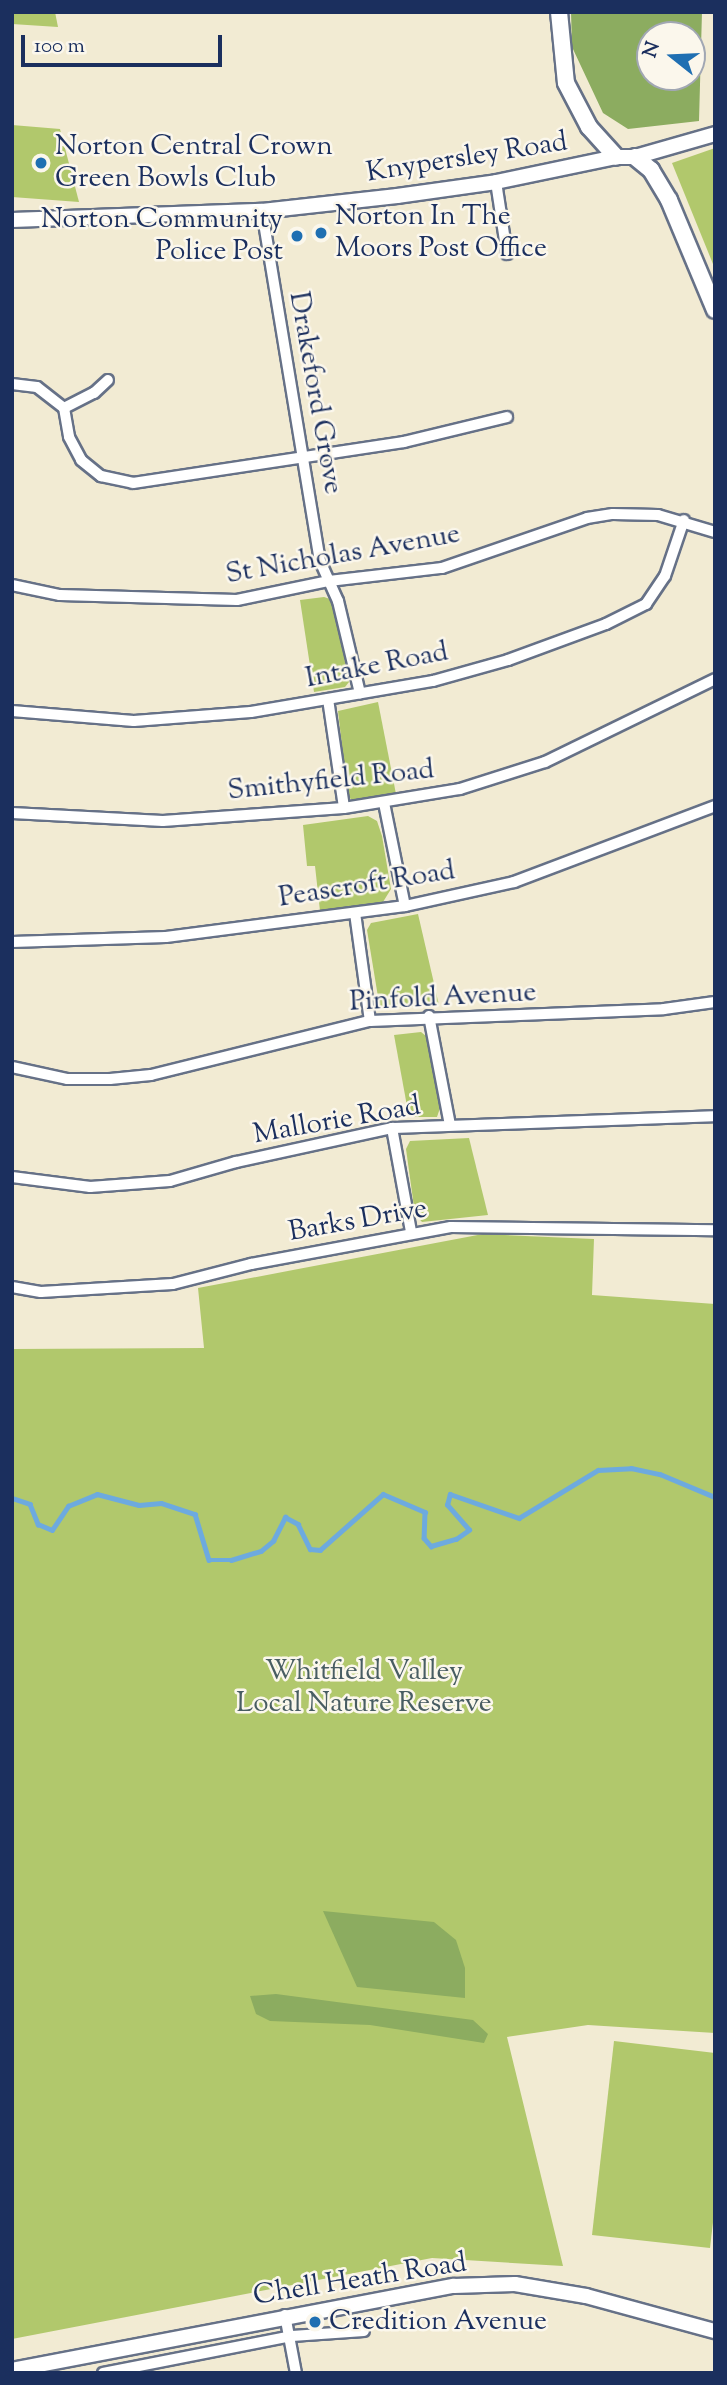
<!DOCTYPE html>
<html>
<head>
<meta charset="utf-8">
<style>
  body { margin:0 }
  #map { position:relative; width:727px; height:2385px; overflow:hidden; background:#f2ebd3; font-family:"Sorts Mill Goudy",serif }
  div>[style] { position:absolute }
  .green>* { inset:0; background:#b1c86c }
  .forest>* { inset:0; background:#8cac60 }
  .stream>* { height:4.5px; margin:-2.25px; padding:0 2.25px; transform-origin:2.25px; border-radius:2.25px; background:#6daadf }
  .roads { filter:drop-shadow(2px 0 #667187) drop-shadow(-2px 0 #667187) drop-shadow(0 2px #667187) drop-shadow(0 -2px #667187) }
  .minor>* { height:10px; margin:-5px; padding:0 5px; transform-origin:5px; border-radius:5px; background:#fff }
  .tertiary>* { height:14px; margin:-7px; padding:0 7px; transform-origin:7px; border-radius:7px; background:#fff }
  .secondary>* { height:16px; margin:-8px; padding:0 8px; transform-origin:8px; border-radius:8px; background:#fff }
  .dots>* { width:19px; height:19px; translate:-50% -50%; box-sizing:border-box; border:4px solid #fbf7ec; border-radius:50% }
  span { translate:-50% -50%; white-space:nowrap; text-align:center; line-height:1.15; -webkit-text-stroke:5px #fbf7ec; paint-order:stroke }
  .poi-label { font-size:28px; color:#1b2f5e }
  .left { translate:0 -50%; text-align:left }
  .right { translate:-100% -50%; text-align:right }
  .street-label { font-size:28px; color:#1b2f5e }
  .park-label { font-size:28px; color:#485d62 }
  .frame { position:absolute; inset:0; border:14px solid #1b2f5e; pointer-events:none }
  .north { position:absolute; left:636px; top:21px; width:70px; height:70px; box-sizing:border-box; background:#fbf7ec; border:2px solid #a1a7b3; border-radius:50%; rotate:288deg; font-size:19px; font-weight:700; line-height:28px; text-align:center; color:#1b2f5e }
  .north::after { content:''; display:block; margin:auto; width:24px; height:32px; background:#1f6fb2; clip-path:polygon(50% 0,100% 100%,50% 72%,0 100%) }
  .scale { position:absolute; left:21px; top:35px; width:201px; height:32px; box-sizing:border-box; border:4px solid #1b2f5e; border-top:0; padding-left:9px; font-size:21px; line-height:24px; white-space:nowrap; color:#1b2f5e; -webkit-text-stroke:5px #fbf7ec; paint-order:stroke }
</style>
</head>
<body>
<div id="map">
  <div class="green">
    <i style="clip-path:polygon(12px 12px,55px 12px,58px 27px,12px 24px)"></i>
    <i style="clip-path:polygon(12px 125px,60px 129px,79px 202px,12px 197px)"></i>
    <i style="clip-path:polygon(715px 148px,715px 269px,672px 163px)"></i>
    <i style="clip-path:polygon(324px 597px,333px 600px,349px 682px,345px 687px,314px 692px,300px 600px)"></i>
    <i style="clip-path:polygon(378px 702px,396px 794px,354px 801px,348px 797px,338px 711px)"></i>
    <i style="clip-path:polygon(368px 816px,377px 821px,382px 836px,391px 889px,383px 902px,320px 911px,315px 866px,307px 866px,303px 825px)"></i>
    <i style="clip-path:polygon(418px 914px,439px 1005px,380px 1009px,367px 930px,371px 923px)"></i>
    <i style="clip-path:polygon(421px 1032px,426px 1036px,441px 1105px,437px 1117px,409px 1117px,394px 1035px)"></i>
    <i style="clip-path:polygon(469px 1138px,488px 1215px,422px 1222px,415px 1214px,406px 1149px,410px 1141px)"></i>
    <i style="clip-path:polygon(483px 1234px,594px 1239px,592px 1295px,715px 1304px,715px 2033px,588px 2025px,507px 2037px,563px 2266px,432px 2258px,12px 2339px,12px 1349px,204px 1348px,198px 1288px)"></i>
    <i style="clip-path:polygon(614px 2041px,715px 2053px,715px 2205px,710px 2248px,592px 2235px)"></i>
  </div>
  <div class="forest">
    <i style="clip-path:polygon(evenodd,571px 12px,702px 12px,699px 121px,628px 129px,603px 113px,572px 47px,571px 12px,650px 35px,692px 35px,692px 77px,650px 77px,650px 35px)"></i>
    <i style="clip-path:polygon(323px 1911px,434px 1922px,456px 1940px,465px 1968px,465px 1998px,357px 1987px)"></i>
    <i style="clip-path:polygon(276px 1994px,473px 2020px,488px 2034px,484px 2043px,370px 2025px,270px 2021px,256px 2014px,250px 1996px)"></i>
  </div>
  <div class="stream">
    <i style="left:12px;top:1498px;width:19px;rotate:18deg"></i>
    <i style="left:30px;top:1504px;width:22px;rotate:68deg"></i>
    <i style="left:38px;top:1524px;width:15px;rotate:23deg"></i>
    <i style="left:52px;top:1530px;width:29px;rotate:-56deg"></i>
    <i style="left:68px;top:1506px;width:31px;rotate:-22deg"></i>
    <i style="left:97px;top:1494px;width:43px;rotate:14.7deg"></i>
    <i style="left:139px;top:1505px;width:22px;rotate:-5deg"></i>
    <i style="left:161px;top:1503px;width:36px;rotate:18deg"></i>
    <i style="left:195px;top:1514px;width:48px;rotate:73.1deg"></i>
    <i style="left:209px;top:1560px;width:22px"></i>
    <i style="left:231px;top:1560px;width:31px;rotate:-17deg"></i>
    <i style="left:261px;top:1551px;width:16px;rotate:-40deg"></i>
    <i style="left:273px;top:1541px;width:27px;rotate:-63deg"></i>
    <i style="left:285px;top:1517px;width:15px;rotate:28deg"></i>
    <i style="left:298px;top:1524px;width:28px;rotate:64deg"></i>
    <i style="left:310px;top:1549px;width:10px;rotate:6deg"></i>
    <i style="left:320px;top:1550px;width:84px;rotate:-41.6deg"></i>
    <i style="left:383px;top:1494px;width:46px;rotate:23.2deg"></i>
    <i style="left:425px;top:1512px;width:26px;rotate:92deg"></i>
    <i style="left:424px;top:1538px;width:11px;rotate:49deg"></i>
    <i style="left:431px;top:1546px;width:26px;rotate:-16deg"></i>
    <i style="left:456px;top:1539px;width:16px;rotate:-35deg"></i>
    <i style="left:469px;top:1530px;width:33px;rotate:-131deg"></i>
    <i style="left:447px;top:1505px;width:11px;rotate:-75deg"></i>
    <i style="left:450px;top:1494px;width:73px;rotate:19.2deg"></i>
    <i style="left:519px;top:1518px;width:92px;rotate:-31.3deg"></i>
    <i style="left:598px;top:1470px;width:33px;rotate:-3deg"></i>
    <i style="left:631px;top:1468px;width:30px;rotate:12deg"></i>
    <i style="left:660px;top:1474px;width:60px;rotate:22.7deg"></i>
  </div>
  <div class="roads">
    <div class="minor">
      <i style="left:496px;top:182px;width:73px;rotate:81.3deg"></i>
      <i style="left:262px;top:211px;width:355px;rotate:80.6deg"></i>
      <i style="left:320px;top:561px;width:44px;rotate:65.8deg"></i>
      <i style="left:338px;top:601px;width:95px;rotate:76.6deg"></i>
      <i style="left:12px;top:384px;width:25px;rotate:7deg"></i>
      <i style="left:37px;top:387px;width:34px;rotate:38deg"></i>
      <i style="left:64px;top:408px;width:29px;rotate:80deg"></i>
      <i style="left:69px;top:437px;width:26px;rotate:62deg"></i>
      <i style="left:81px;top:460px;width:26px;rotate:39deg"></i>
      <i style="left:101px;top:476px;width:33px;rotate:12deg"></i>
      <i style="left:133px;top:483px;width:274px;rotate:-8.6deg"></i>
      <i style="left:404px;top:442px;width:106px;rotate:-13.6deg"></i>
      <i style="left:64px;top:408px;width:34px;rotate:-27deg"></i>
      <i style="left:94px;top:393px;width:19px;rotate:-43deg"></i>
      <i style="left:12px;top:585px;width:49px;rotate:11.8deg"></i>
      <i style="left:60px;top:595px;width:177px;rotate:1.6deg"></i>
      <i style="left:237px;top:600px;width:94px;rotate:-11.7deg"></i>
      <i style="left:329px;top:581px;width:114px;rotate:-6.6deg"></i>
      <i style="left:442px;top:568px;width:153px;rotate:-19deg"></i>
      <i style="left:587px;top:518px;width:26px;rotate:-9deg"></i>
      <i style="left:613px;top:514px;width:45px;rotate:1.3deg"></i>
      <i style="left:658px;top:515px;width:59px;rotate:16.6deg"></i>
      <i style="left:328px;top:699px;width:110px;rotate:81.6deg"></i>
      <i style="left:12px;top:711px;width:122px;rotate:4.7deg"></i>
      <i style="left:134px;top:721px;width:117px;rotate:-4.4deg"></i>
      <i style="left:251px;top:712px;width:185px;rotate:-9.7deg"></i>
      <i style="left:433px;top:681px;width:78px;rotate:-15.6deg"></i>
      <i style="left:508px;top:660px;width:104px;rotate:-20.2deg"></i>
      <i style="left:606px;top:624px;width:45px;rotate:-26.6deg"></i>
      <i style="left:646px;top:604px;width:34px;rotate:-56deg"></i>
      <i style="left:665px;top:576px;width:59px;rotate:-71.3deg"></i>
      <i style="left:384px;top:803px;width:105px;rotate:78.5deg"></i>
      <i style="left:12px;top:813px;width:151px;rotate:3deg"></i>
      <i style="left:163px;top:821px;width:181px;rotate:-4.1deg"></i>
      <i style="left:344px;top:808px;width:118px;rotate:-9.3deg"></i>
      <i style="left:460px;top:789px;width:89px;rotate:-17.6deg"></i>
      <i style="left:545px;top:762px;width:189px;rotate:-26deg"></i>
      <i style="left:355px;top:913px;width:109px;rotate:82.1deg"></i>
      <i style="left:12px;top:942px;width:154px;rotate:-1.9deg"></i>
      <i style="left:166px;top:937px;width:241px;rotate:-7.4deg"></i>
      <i style="left:405px;top:906px;width:112px;rotate:-12.4deg"></i>
      <i style="left:514px;top:882px;width:215px;rotate:-20.7deg"></i>
      <i style="left:429px;top:1016px;width:111px;rotate:79.1deg"></i>
      <i style="left:12px;top:1067px;width:56px;rotate:12.3deg"></i>
      <i style="left:67px;top:1079px;width:43px"></i>
      <i style="left:110px;top:1079px;width:41px;rotate:-5.6deg"></i>
      <i style="left:151px;top:1075px;width:226px;rotate:-13.9deg"></i>
      <i style="left:370px;top:1021px;width:294px;rotate:-2.3deg"></i>
      <i style="left:664px;top:1009px;width:51px;rotate:-7.8deg"></i>
      <i style="left:392px;top:1128px;width:106px;rotate:79.6deg"></i>
      <i style="left:12px;top:1177px;width:79px;rotate:7.3deg"></i>
      <i style="left:90px;top:1187px;width:80px;rotate:-4.3deg"></i>
      <i style="left:170px;top:1181px;width:69px;rotate:-16.1deg"></i>
      <i style="left:236px;top:1162px;width:160px;rotate:-12.3deg"></i>
      <i style="left:392px;top:1128px;width:323px;rotate:-2.1deg"></i>
      <i style="left:12px;top:1287px;width:29px;rotate:10deg"></i>
      <i style="left:41px;top:1292px;width:132px;rotate:-3.5deg"></i>
      <i style="left:173px;top:1284px;width:81px;rotate:-14.4deg"></i>
      <i style="left:251px;top:1264px;width:203px;rotate:-10.5deg"></i>
      <i style="left:451px;top:1227px;width:264px;rotate:0.7deg"></i>
      <i style="left:285px;top:2315px;width:59px;rotate:79.3deg"></i>
      <i style="left:103px;top:2373px;width:193px;rotate:-11.1deg"></i>
      <i style="left:292px;top:2336px;width:72px;rotate:-4deg"></i>
    </div>
    <div class="tertiary">
      <i style="left:12px;top:220px;width:250px;rotate:-2.1deg"></i>
      <i style="left:262px;top:211px;width:136px;rotate:-6.3deg"></i>
      <i style="left:397px;top:196px;width:100px;rotate:-8deg"></i>
      <i style="left:496px;top:182px;width:123px;rotate:-11.8deg"></i>
      <i style="left:616px;top:157px;width:19px"></i>
      <i style="left:635px;top:157px;width:83px;rotate:-16deg"></i>
      <i style="left:12px;top:2370px;width:450px;rotate:-10.8deg"></i>
      <i style="left:454px;top:2286px;width:61px;rotate:-1.9deg"></i>
      <i style="left:515px;top:2284px;width:72px;rotate:9.6deg"></i>
      <i style="left:586px;top:2296px;width:134px;rotate:15.2deg"></i>
    </div>
    <div class="secondary">
      <i style="left:559px;top:12px;width:71px;rotate:84.4deg"></i>
      <i style="left:566px;top:83px;width:50px;rotate:62.4deg"></i>
      <i style="left:589px;top:127px;width:40px;rotate:48deg"></i>
      <i style="left:635px;top:157px;width:21px;rotate:39deg"></i>
      <i style="left:651px;top:170px;width:35px;rotate:59deg"></i>
      <i style="left:669px;top:200px;width:119px;rotate:67.3deg"></i>
    </div>
  </div>
  <div class="dots">
    <i style="left:41px;top:163px;background:#1f6fb2"></i>
    <i style="left:321px;top:233px;background:#1f6fb2"></i>
    <i style="left:297px;top:236px;background:#1f6fb2"></i>
    <i style="left:315px;top:2322px;background:#1f6fb2"></i>
  </div>
  <div class="poi-label">
    <span class="left" style="left:55px;top:163px">Norton Central Crown<br>Green Bowls Club</span>
    <span class="left" style="left:335px;top:233px">Norton In The<br>Moors Post Office</span>
    <span class="right" style="left:283px;top:236px">Norton Community<br>Police Post</span>
    <span class="left" style="left:329px;top:2322px">Credition Avenue</span>
  </div>
  <div class="street-label">
    <span style="left:467px;top:158px;rotate:-9deg">Knypersley Road</span>
    <span style="left:315px;top:393px;rotate:80deg">Drakeford Grove</span>
    <span style="left:343px;top:555px;rotate:-10deg">St Nicholas Avenue</span>
    <span style="left:377px;top:666px;rotate:-11deg">Intake Road</span>
    <span style="left:331px;top:781px;rotate:-6deg">Smithyfield Road</span>
    <span style="left:367px;top:885px;rotate:-9deg">Peascroft Road</span>
    <span style="left:443px;top:998px;rotate:-3deg">Pinfold Avenue</span>
    <span style="left:337px;top:1121px;rotate:-10deg">Mallorie Road</span>
    <span style="left:358px;top:1221px;rotate:-10deg">Barks Drive</span>
    <span style="left:360px;top:2280px;rotate:-9deg">Chell Heath Road</span>
  </div>
  <div class="park-label">
    <span style="left:364px;top:1688px">Whitfield Valley<br>Local Nature Reserve</span>
  </div>
  <div class="frame"></div>
  <div class="north">N</div>
  <div class="scale">100 m</div>
</div>
</body>
</html>
